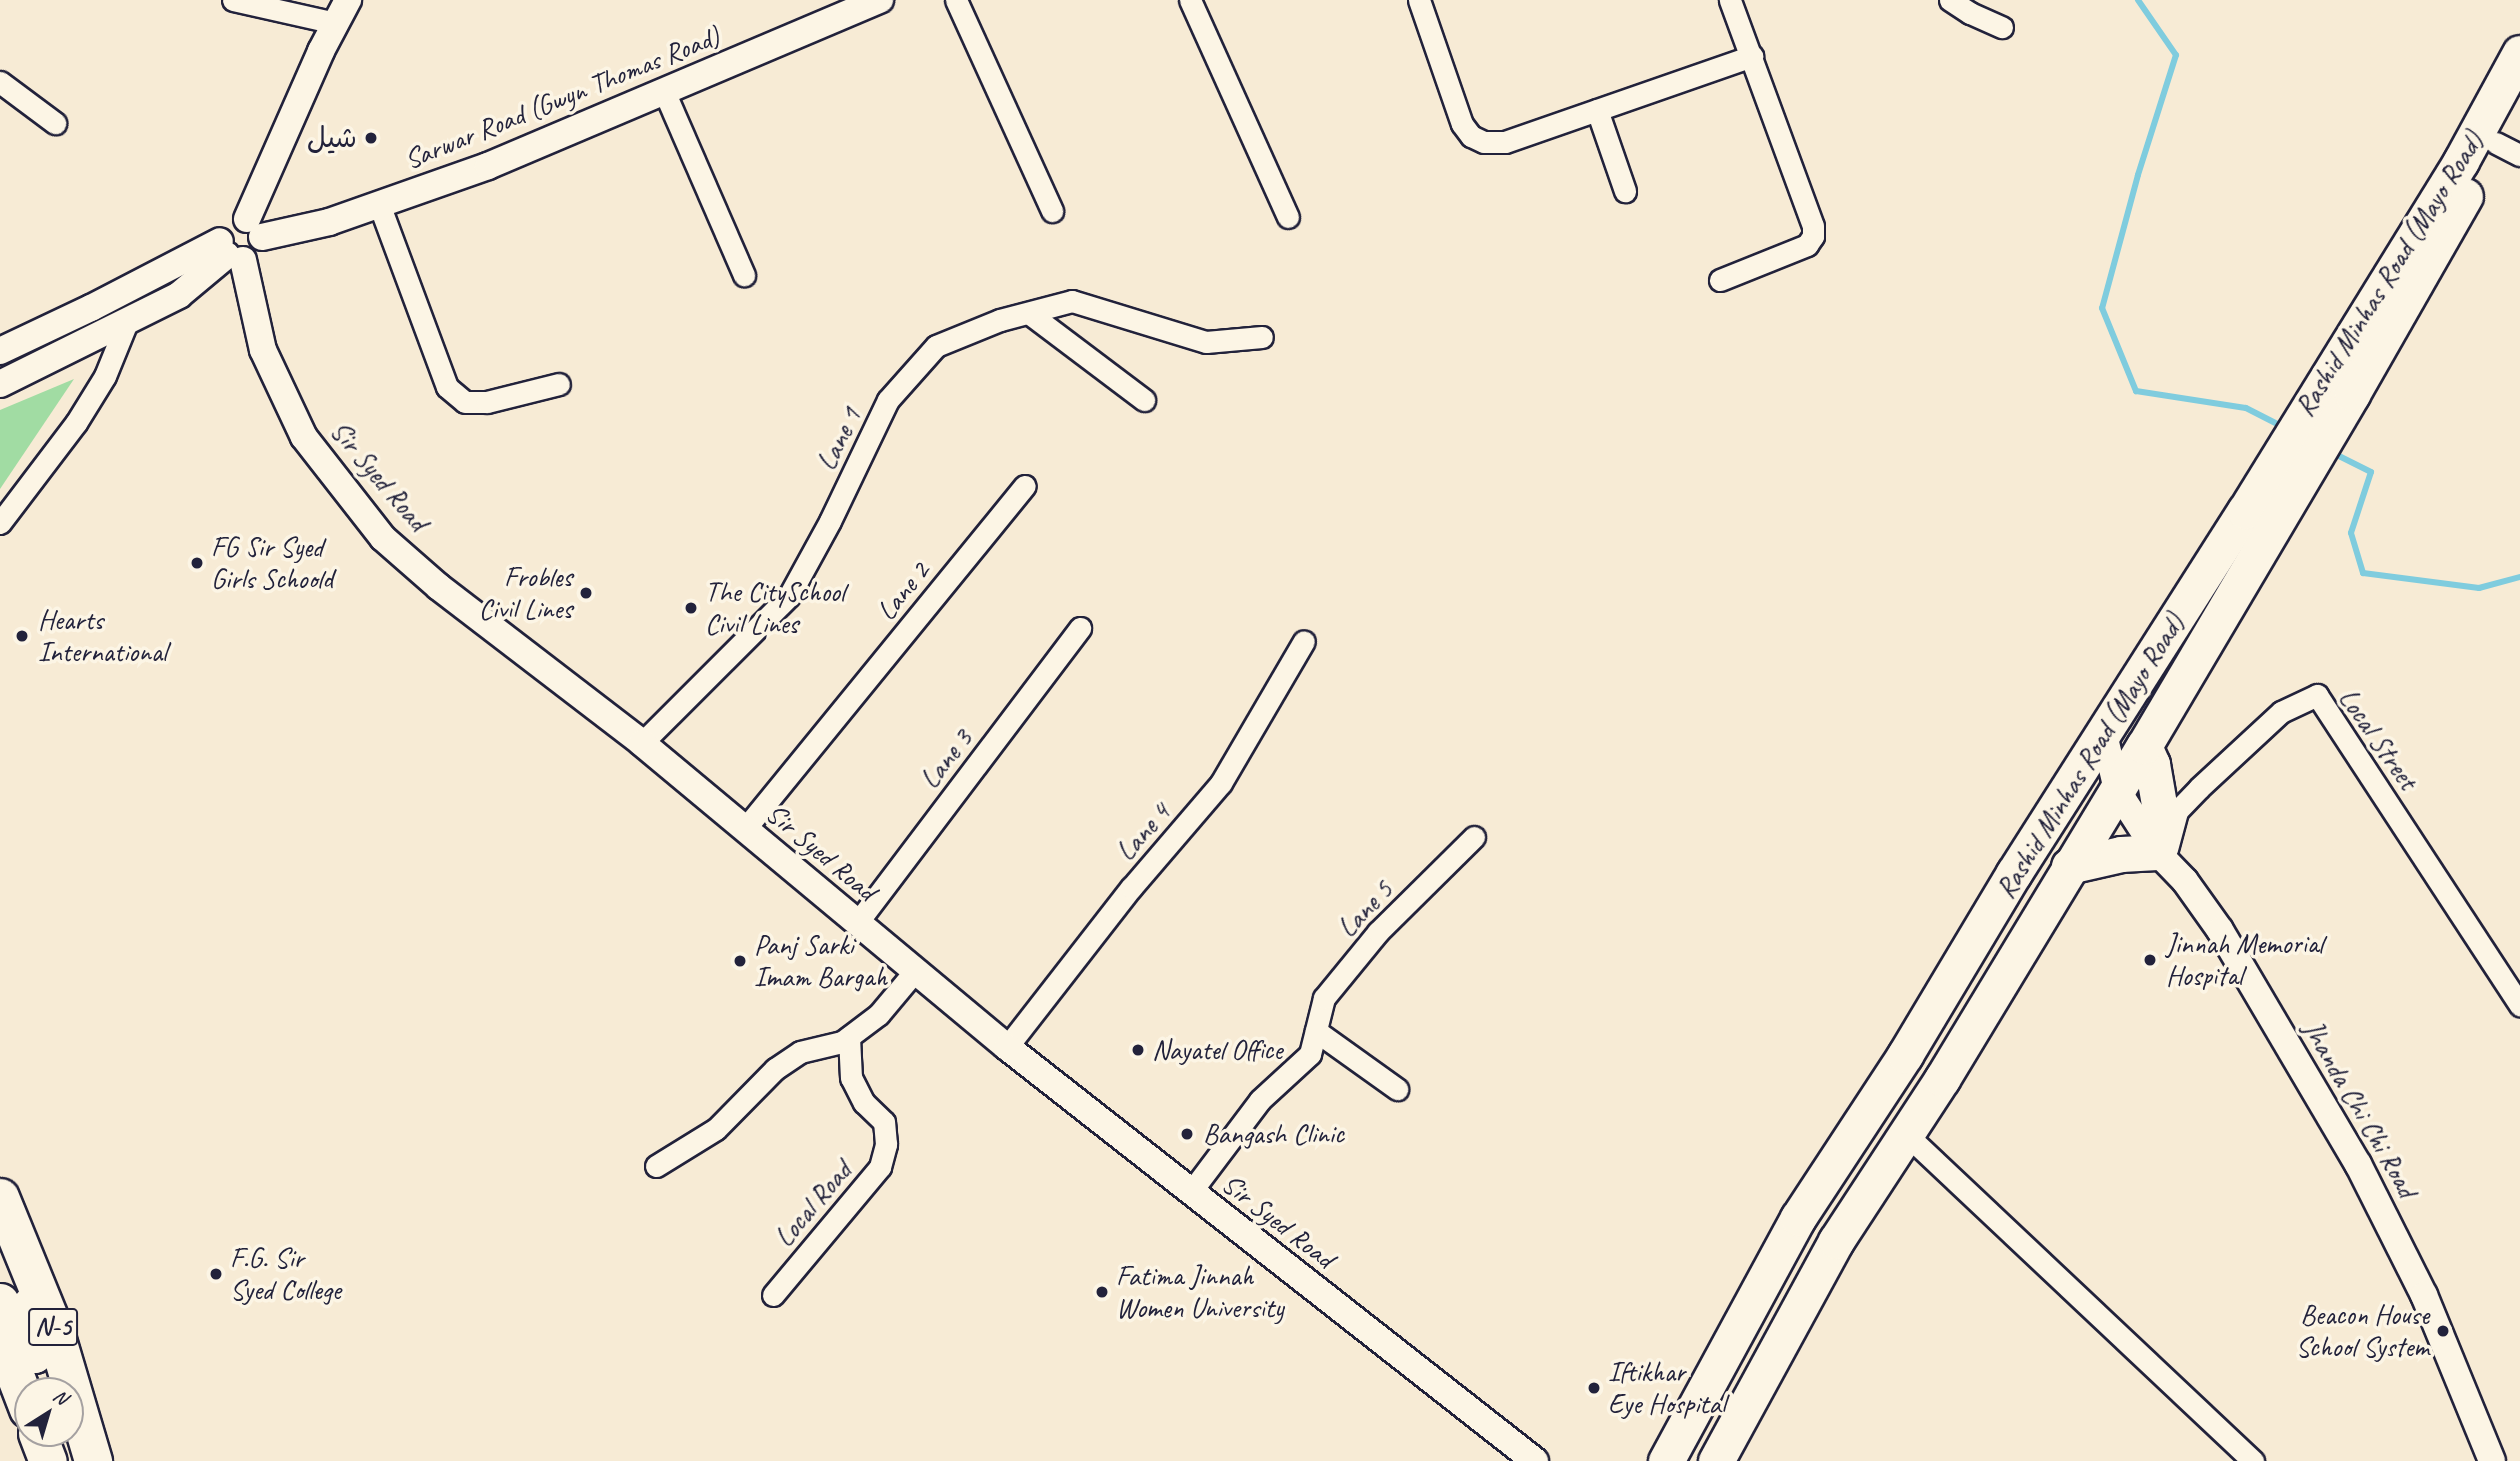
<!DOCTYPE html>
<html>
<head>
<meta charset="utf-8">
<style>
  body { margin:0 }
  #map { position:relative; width:2520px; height:1461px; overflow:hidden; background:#f7ebd5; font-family:Caveat,"Playpen Sans Arabic",sans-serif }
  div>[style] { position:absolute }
  .green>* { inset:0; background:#a1dca3 }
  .stream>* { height:6px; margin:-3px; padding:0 3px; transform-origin:3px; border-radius:3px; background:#7fccde }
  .roads { filter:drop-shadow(2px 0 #22223b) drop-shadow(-2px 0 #22223b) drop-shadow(0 2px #22223b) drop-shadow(0 -2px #22223b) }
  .minor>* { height:21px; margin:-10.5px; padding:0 10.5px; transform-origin:10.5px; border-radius:10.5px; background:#fcf5e5 }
  .tertiary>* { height:26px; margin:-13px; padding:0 13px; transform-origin:13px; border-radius:13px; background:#fcf5e5 }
  .primary>* { height:35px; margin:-17.5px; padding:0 17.5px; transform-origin:17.5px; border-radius:17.5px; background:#fcf5e5 }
  .trunk>* { height:37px; margin:-18.5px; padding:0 18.5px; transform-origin:18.5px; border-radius:18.5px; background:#fcf5e5 }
  .dots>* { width:19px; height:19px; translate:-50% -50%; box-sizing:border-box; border:4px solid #fcf5e5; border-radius:50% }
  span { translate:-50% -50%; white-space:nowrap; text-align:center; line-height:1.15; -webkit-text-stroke:7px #fcf5e5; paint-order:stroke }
  .shield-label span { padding:2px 5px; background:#fcf5e5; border:2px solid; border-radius:5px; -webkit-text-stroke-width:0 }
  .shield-label { font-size:26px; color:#22223b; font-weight:700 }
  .street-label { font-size:28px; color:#22223b }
  .poi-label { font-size:28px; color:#22223b }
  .right { translate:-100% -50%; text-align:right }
  .left { translate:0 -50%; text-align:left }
  .north { position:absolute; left:14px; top:1377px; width:70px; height:70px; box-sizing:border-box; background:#fcf5e5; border:2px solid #a5a1a1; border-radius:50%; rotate:37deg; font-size:19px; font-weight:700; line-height:28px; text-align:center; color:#22223b }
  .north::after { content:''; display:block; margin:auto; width:24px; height:32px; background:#22223b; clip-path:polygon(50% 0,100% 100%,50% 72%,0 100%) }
</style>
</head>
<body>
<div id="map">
  <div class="green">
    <i style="clip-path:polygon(74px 379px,0 489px,0 410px)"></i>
  </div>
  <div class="stream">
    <i style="left:2138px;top:0;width:67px;rotate:55.4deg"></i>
    <i style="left:2176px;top:55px;width:126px;rotate:107.6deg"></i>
    <i style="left:2138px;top:175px;width:138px;rotate:105.1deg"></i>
    <i style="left:2102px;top:308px;width:90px;rotate:67.7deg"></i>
    <i style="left:2136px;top:391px;width:111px;rotate:8.8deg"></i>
    <i style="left:2246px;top:408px;width:44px;rotate:27.1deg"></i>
    <i style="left:2329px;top:451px;width:47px;rotate:26.6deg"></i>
    <i style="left:2371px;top:472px;width:64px;rotate:108.2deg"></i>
    <i style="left:2351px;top:533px;width:42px;rotate:73.3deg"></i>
    <i style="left:2363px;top:573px;width:117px;rotate:7.4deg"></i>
    <i style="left:2479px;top:588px;width:42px;rotate:-15deg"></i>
  </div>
  <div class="roads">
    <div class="minor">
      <i style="left:233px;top:0;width:105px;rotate:12.7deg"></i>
      <i style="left:956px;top:0;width:232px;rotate:65.5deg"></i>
      <i style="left:1190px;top:0;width:238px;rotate:65.7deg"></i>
      <i style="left:1419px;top:0;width:131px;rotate:70.9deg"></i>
      <i style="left:1462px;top:124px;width:15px;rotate:53deg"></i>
      <i style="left:1471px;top:136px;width:14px;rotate:25deg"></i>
      <i style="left:1484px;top:142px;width:21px"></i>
      <i style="left:1505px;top:142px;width:262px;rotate:-19.2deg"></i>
      <i style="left:1950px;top:0;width:24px;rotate:33deg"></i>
      <i style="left:1970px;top:13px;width:35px;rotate:24deg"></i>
      <i style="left:0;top:82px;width:69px;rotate:36.7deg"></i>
      <i style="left:664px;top:91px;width:201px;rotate:66.5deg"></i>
      <i style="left:1597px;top:110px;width:86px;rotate:70.9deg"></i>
      <i style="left:2496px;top:143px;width:27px;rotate:27deg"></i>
      <i style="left:379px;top:204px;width:195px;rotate:69.6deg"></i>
      <i style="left:447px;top:387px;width:23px;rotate:40deg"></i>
      <i style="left:465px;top:402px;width:22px"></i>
      <i style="left:487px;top:402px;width:74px;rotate:-14deg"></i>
      <i style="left:1720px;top:280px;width:94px;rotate:-21.9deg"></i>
      <i style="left:1807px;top:245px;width:11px;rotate:-56deg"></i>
      <i style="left:1813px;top:236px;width:10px;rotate:-90deg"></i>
      <i style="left:1813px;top:226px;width:241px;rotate:-110.2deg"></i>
      <i style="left:1030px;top:314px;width:143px;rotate:37deg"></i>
      <i style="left:0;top:523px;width:126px;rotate:-52.8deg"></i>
      <i style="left:76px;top:423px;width:55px;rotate:-58.3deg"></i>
      <i style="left:105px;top:376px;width:58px;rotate:-67.8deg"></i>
      <i style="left:642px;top:743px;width:208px;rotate:-45deg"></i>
      <i style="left:789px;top:596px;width:85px;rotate:-61.3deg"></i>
      <i style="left:830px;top:521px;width:134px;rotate:-64.4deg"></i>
      <i style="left:888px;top:400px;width:72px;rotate:-48.4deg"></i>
      <i style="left:936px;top:346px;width:69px;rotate:-22.1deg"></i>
      <i style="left:1000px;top:320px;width:74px;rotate:-14.8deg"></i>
      <i style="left:1072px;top:301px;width:140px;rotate:17deg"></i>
      <i style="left:1206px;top:342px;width:56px;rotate:-5.1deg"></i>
      <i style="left:744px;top:830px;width:444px;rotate:-50.8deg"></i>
      <i style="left:2167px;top:849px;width:39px;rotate:-75deg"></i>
      <i style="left:2177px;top:811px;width:32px;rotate:-46deg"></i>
      <i style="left:2199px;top:788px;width:112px;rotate:-42.8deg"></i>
      <i style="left:2281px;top:712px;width:40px;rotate:-25deg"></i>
      <i style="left:2317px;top:695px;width:371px;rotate:56.8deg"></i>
      <i style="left:857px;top:923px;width:370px;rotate:-52.9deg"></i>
      <i style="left:1316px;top:1031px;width:100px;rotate:35.6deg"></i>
      <i style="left:1007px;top:1047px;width:202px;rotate:-52.1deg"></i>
      <i style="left:1131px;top:888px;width:138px;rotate:-49.4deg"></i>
      <i style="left:1221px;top:783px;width:164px;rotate:-59.7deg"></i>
      <i style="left:1906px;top:1134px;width:477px;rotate:43.3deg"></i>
      <i style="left:656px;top:1166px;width:70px;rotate:-31.7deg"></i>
      <i style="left:716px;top:1129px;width:84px;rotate:-45.5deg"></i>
      <i style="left:775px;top:1069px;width:30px;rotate:-34deg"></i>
      <i style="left:800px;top:1052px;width:43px;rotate:-13.4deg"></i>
      <i style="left:842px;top:1042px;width:46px;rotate:-37.1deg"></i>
      <i style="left:879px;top:1014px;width:56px;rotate:-50.1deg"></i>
      <i style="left:1190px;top:1193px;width:116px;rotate:-53deg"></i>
      <i style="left:1260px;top:1100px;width:68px;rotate:-42.6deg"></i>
      <i style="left:1310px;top:1054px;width:58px;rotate:-76deg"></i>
      <i style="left:1324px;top:998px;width:85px;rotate:-50.7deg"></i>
      <i style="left:1378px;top:932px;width:135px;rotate:-44.7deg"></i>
      <i style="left:773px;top:1295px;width:167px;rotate:-50.1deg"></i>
      <i style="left:880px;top:1167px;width:24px;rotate:-75deg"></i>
      <i style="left:886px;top:1144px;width:22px;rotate:-95deg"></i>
      <i style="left:884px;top:1122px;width:28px;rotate:-136deg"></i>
      <i style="left:864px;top:1103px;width:28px;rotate:-117deg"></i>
      <i style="left:851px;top:1078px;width:41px;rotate:-92.8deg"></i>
    </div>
    <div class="tertiary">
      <i style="left:247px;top:219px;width:184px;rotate:-66.2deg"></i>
      <i style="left:321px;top:51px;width:58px;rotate:-62.1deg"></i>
      <i style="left:262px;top:237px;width:69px;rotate:-12.6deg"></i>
      <i style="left:329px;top:222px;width:169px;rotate:-19.4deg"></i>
      <i style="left:488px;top:166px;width:426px;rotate:-23deg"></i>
      <i style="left:243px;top:260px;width:92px;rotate:77.5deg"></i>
      <i style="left:263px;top:350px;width:96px;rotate:64.8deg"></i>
      <i style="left:304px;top:437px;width:128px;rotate:52deg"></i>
      <i style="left:383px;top:538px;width:74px;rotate:41.2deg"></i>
      <i style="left:439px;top:587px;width:256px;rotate:37.5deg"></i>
      <i style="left:642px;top:743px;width:475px;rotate:39.8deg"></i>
      <i style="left:1007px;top:1047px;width:671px;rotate:38.1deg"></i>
      <i style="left:0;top:351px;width:101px;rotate:-25.3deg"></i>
      <i style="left:91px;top:308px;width:145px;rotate:-27.4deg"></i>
      <i style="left:0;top:384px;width:200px;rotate:-26.4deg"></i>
      <i style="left:179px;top:295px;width:62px;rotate:-39.8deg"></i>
      <i style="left:2104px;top:734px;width:57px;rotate:76.9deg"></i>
      <i style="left:2117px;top:790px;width:74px;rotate:57.2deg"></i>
      <i style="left:2157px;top:852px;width:40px;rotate:46deg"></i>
      <i style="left:2185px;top:881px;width:60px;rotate:54.5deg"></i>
      <i style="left:2220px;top:930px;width:272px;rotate:59.5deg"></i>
      <i style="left:2358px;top:1164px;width:147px;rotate:63.3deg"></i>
      <i style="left:2424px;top:1295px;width:179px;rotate:67.7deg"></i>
    </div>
    <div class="primary">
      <i style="left:2144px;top:746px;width:20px;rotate:66deg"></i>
      <i style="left:2152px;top:764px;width:41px;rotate:80.1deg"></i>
      <i style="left:2159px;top:804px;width:41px;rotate:98.3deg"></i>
      <i style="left:2069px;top:866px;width:53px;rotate:-13deg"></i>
      <i style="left:2121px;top:854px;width:36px;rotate:-3deg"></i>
      <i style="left:1666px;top:1461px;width:277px;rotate:-61.5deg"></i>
      <i style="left:1798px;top:1218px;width:195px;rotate:-56.7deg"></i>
      <i style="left:1905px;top:1055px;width:212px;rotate:-59.1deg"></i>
      <i style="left:2014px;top:873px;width:429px;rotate:-57.5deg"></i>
      <i style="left:2245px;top:511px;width:411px;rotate:-58.3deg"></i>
      <i style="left:2461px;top:161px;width:123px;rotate:-61.4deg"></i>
      <i style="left:1716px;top:1461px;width:251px;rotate:-61.4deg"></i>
      <i style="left:1836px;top:1241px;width:194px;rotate:-56.8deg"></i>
      <i style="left:1942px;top:1079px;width:389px;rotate:-58.8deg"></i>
      <i style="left:2144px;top:746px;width:409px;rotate:-59.4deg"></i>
      <i style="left:2352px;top:394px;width:228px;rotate:-60.3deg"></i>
    </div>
    <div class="trunk">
      <i style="left:0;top:1197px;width:143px;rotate:67.8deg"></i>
      <i style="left:54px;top:1329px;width:138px;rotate:73.5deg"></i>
      <i style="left:0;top:1302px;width:58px;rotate:62.1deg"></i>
      <i style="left:27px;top:1353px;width:7px;rotate:8deg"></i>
      <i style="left:34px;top:1354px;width:7px;rotate:-45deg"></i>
      <i style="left:39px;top:1349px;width:45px;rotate:-100.3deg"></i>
      <i style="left:0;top:1336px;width:78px;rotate:69deg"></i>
      <i style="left:37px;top:1433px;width:30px;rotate:69deg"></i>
    </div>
  </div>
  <div class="dots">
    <i style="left:371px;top:138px;background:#22223b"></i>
    <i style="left:197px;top:563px;background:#22223b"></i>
    <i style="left:586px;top:593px;background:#22223b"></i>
    <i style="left:691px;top:608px;background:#22223b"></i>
    <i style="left:22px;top:636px;background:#22223b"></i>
    <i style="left:2150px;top:960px;background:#22223b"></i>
    <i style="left:740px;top:961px;background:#22223b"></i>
    <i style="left:1138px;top:1050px;background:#22223b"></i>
    <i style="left:1187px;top:1134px;background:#22223b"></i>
    <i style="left:216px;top:1274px;background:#22223b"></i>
    <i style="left:1102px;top:1292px;background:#22223b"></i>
    <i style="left:2443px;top:1331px;background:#22223b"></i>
    <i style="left:1594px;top:1388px;background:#22223b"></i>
  </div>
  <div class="shield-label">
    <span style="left:53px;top:1327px">N-5</span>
  </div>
  <div class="street-label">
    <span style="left:562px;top:98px;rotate:-22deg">Sarwar Road (Gwyn Thomas Road)</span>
    <span style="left:2389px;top:274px;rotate:-58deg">Rashid Minhas Road (Mayo Road)</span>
    <span style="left:839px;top:439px;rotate:-64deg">Lane 1</span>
    <span style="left:379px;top:476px;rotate:50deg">Sir Syed Road</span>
    <span style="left:903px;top:591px;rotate:-51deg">Lane 2</span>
    <span style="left:2378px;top:739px;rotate:55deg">Local Street</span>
    <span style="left:2090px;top:756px;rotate:-58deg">Rashid Minhas Road (Mayo Road)</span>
    <span style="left:946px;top:759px;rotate:-53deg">Lane 3</span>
    <span style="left:1143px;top:832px;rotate:-49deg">Lane 4</span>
    <span style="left:821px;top:852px;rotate:40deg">Sir Syed Road</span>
    <span style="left:1365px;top:909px;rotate:-47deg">Lane 5</span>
    <span style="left:2360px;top:1109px;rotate:60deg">Jhanda Chi Chi Road</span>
    <span style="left:813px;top:1204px;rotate:-50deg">Local Road</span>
    <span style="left:1278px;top:1221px;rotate:38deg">Sir Syed Road</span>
  </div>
  <div class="poi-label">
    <span class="right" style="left:357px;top:138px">شیل</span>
    <span class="left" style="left:211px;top:563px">FG Sir Syed<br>Girls Schoold</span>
    <span class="right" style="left:572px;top:593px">Frobles<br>Civil Lines</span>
    <span class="left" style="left:705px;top:608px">The CitySchool<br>Civil Lines</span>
    <span class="left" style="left:38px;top:636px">Hearts<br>International</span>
    <span class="left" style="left:2166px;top:960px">Jinnah Memorial<br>Hospital</span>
    <span class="left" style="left:754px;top:961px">Panj Sarki<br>Imam Bargah</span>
    <span class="left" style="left:1152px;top:1050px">Nayatel Office</span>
    <span class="left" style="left:1203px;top:1134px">Bangash Clinic</span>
    <span class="left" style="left:230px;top:1274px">F.G. Sir<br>Syed College</span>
    <span class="left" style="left:1116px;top:1292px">Fatima Jinnah<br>Women University</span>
    <span class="right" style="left:2429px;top:1331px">Beacon House<br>School System</span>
    <span class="left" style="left:1608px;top:1388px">Iftikhar<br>Eye Hospital</span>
  </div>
  <div class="north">N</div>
</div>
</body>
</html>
